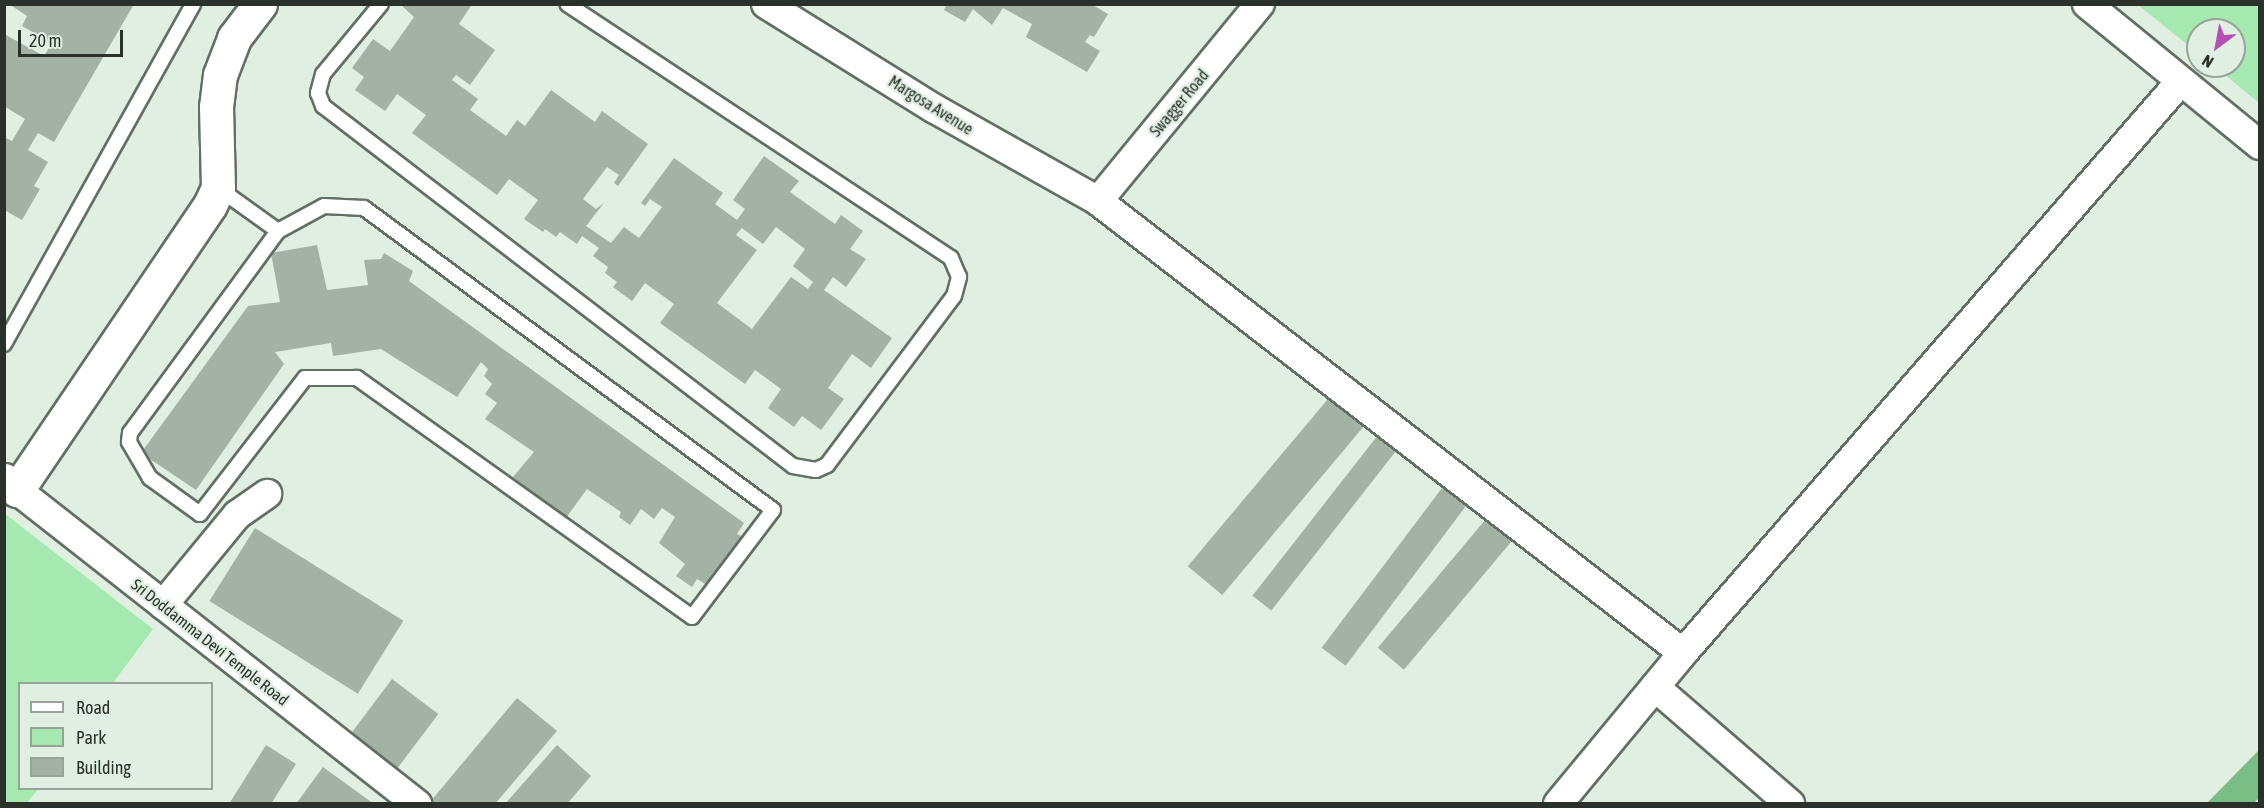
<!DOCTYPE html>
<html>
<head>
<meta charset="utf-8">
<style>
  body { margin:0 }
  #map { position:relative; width:2264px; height:808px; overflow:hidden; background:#e0efe2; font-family:"Asap Condensed",sans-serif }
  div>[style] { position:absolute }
  .green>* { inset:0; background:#a6e9b0 }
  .water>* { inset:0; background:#7abd85 }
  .building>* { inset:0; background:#a4b2a5; transform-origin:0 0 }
  .roads { filter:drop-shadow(2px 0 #627064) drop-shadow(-2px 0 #627064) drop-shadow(0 2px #627064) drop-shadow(0 -2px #627064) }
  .service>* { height:14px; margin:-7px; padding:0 7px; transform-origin:7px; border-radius:7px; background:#fff }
  .minor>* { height:28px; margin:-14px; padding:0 14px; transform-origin:14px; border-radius:14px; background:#fff }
  .tertiary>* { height:33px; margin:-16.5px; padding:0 16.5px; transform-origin:16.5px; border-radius:16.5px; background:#fff }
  span { translate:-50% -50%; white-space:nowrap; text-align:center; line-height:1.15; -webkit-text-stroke:5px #e0efe2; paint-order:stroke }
  .street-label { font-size:16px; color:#2a302a }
  .frame { position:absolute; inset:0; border:6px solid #2a302a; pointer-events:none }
  .legend { position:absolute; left:18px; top:682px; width:195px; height:108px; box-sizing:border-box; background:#e0efe2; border:2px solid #97a398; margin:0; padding:8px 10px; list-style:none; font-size:18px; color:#2a302a }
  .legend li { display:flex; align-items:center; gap:12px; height:30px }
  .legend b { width:30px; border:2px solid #97a398 }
  .north { position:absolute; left:2186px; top:18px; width:60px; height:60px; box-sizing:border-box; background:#e0efe2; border:2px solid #97a398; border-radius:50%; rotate:212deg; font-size:16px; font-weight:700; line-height:24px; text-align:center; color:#2a302a }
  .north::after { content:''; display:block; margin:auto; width:21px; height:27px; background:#b64fb3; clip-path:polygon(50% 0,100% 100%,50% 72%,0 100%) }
  .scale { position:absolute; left:18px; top:30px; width:105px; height:27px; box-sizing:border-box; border:3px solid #2a302a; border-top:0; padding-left:8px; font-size:18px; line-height:21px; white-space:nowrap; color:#2a302a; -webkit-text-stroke:4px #e0efe2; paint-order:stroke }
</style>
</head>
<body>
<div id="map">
  <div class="green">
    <i style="clip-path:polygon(2138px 5px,2259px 5px,2259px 103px,2214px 66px,2234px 66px,2234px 30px,2198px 30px,2198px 53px)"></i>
    <i style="clip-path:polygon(4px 513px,153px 629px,113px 683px,20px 684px,20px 788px,38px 789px,27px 803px,5px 803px)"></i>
  </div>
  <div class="water">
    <i style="clip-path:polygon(2259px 750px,2259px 798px,2254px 803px,2207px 803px)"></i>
  </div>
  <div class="building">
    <i style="clip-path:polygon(134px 4px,54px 142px,38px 133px,28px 150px,48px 162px,34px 186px,40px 189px,22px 220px,6px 211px,4px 214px,4px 137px,12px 141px,25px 119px,4px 106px,4px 34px,44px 56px,52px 43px,22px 26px,27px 16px,9px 4px)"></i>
    <i style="clip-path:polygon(evenodd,400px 4px,472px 4px,459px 24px,495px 50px,470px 85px,456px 75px,452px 80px,478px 99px,470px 110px,506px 136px,517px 120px,525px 126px,551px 90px,595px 122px,602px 111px,648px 144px,618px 186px,614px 183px,619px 175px,607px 167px,583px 199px,596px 209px,604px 203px,586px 226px,611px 243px,624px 227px,639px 238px,662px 207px,650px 199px,645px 206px,641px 203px,674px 158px,723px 193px,715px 204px,737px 220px,745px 209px,733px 200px,764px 156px,799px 181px,790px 192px,835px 224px,841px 215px,863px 231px,850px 249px,866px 259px,846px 287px,833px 277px,824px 290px,892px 338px,871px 368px,852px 354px,828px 388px,844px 399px,821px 430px,802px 416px,794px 427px,768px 408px,781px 389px,755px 370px,745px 384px,660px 323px,674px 304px,645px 283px,632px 301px,613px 287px,617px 282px,605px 273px,608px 267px,593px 256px,599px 248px,582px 236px,577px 244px,560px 232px,556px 237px,545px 229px,543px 232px,524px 219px,538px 200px,509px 179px,497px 195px,412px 133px,426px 115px,397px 94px,385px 111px,355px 90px,364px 77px,352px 68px,373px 39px,390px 51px,414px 17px,400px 4px,776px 227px,805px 249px,793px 266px,813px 282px,808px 289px,791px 277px,752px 329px,717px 303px,757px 250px,736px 235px,742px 228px,763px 244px,776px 227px)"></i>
    <i style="clip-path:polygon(947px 4px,1091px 4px,1108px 14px,1094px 37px,1090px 35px,1085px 42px,1100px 51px,1087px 72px,1026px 37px,1032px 24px,1003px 8px,992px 25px,973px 9px,965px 22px,944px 10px)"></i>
    <i style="clip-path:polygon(317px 245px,327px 290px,368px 285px,364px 260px,381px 259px,384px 253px,413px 271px,409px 281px,744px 523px,737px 534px,743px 537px,707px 585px,697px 579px,692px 587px,676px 576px,685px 564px,659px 543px,675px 517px,662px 508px,654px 519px,641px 509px,630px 525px,619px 517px,621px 512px,587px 489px,566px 518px,513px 477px,534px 452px,485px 419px,497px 403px,485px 394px,492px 384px,484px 376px,488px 369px,481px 362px,457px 397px,381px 349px,333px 356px,331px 343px,275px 352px,284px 364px,196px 490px,141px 453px,248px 306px,280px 302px,271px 253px)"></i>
    <i style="left:1333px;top:393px;width:45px;height:226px;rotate:40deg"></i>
    <i style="left:1378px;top:435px;width:24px;height:204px;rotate:38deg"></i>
    <i style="left:1445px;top:484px;width:30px;height:205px;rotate:37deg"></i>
    <i style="left:1491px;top:513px;width:34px;height:176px;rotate:40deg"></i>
    <i style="left:255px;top:528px;width:175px;height:86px;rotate:32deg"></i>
    <i style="left:392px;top:679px;width:58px;height:70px;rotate:37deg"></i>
    <i style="clip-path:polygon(517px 698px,557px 731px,495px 804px,430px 802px)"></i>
    <i style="clip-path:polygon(266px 745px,296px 764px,271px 804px,229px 804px)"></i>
    <i style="clip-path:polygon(557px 745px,591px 776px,567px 804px,505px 804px)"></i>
    <i style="clip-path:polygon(323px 767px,374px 804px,296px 804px)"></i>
  </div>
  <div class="roads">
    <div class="service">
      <i style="left:381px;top:4px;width:91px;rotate:129.6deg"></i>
      <i style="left:323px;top:74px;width:20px;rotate:105deg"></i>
      <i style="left:318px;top:93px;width:14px;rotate:69deg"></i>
      <i style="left:323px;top:106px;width:592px;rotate:37.45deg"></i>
      <i style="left:793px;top:466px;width:23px;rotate:10deg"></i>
      <i style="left:816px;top:470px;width:12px;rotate:-24deg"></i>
      <i style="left:827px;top:465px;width:211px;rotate:-53.1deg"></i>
      <i style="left:954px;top:296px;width:20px;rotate:-75deg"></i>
      <i style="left:959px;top:277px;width:21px;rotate:-113deg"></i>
      <i style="left:951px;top:258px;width:460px;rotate:-146.5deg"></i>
      <i style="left:218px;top:188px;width:74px;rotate:35.6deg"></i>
      <i style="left:324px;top:206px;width:40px;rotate:2.9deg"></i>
      <i style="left:364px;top:208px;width:508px;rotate:36.44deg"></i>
      <i style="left:773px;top:510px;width:134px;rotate:127.1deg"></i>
      <i style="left:692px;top:617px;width:412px;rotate:-144.5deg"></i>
      <i style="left:357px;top:378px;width:52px;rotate:180deg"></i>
      <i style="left:305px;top:378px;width:172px;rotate:127.7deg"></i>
      <i style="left:200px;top:514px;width:62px;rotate:-144.2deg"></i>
      <i style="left:150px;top:478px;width:42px;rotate:-120.3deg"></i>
      <i style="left:129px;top:442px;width:9px;rotate:-84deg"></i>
      <i style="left:130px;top:433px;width:250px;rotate:-53.8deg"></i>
      <i style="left:278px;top:231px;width:52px;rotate:-28.5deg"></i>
      <i style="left:4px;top:344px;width:389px;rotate:-60.9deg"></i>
    </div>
    <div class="minor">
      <i style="left:766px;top:4px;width:199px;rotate:31.9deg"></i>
      <i style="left:935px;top:109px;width:187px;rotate:29.4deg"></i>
      <i style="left:1098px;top:201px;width:739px;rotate:37.69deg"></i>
      <i style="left:2087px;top:4px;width:223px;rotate:39.2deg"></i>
      <i style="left:1098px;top:201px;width:255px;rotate:-50.6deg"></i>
      <i style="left:17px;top:490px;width:509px;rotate:38.13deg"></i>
      <i style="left:163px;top:605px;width:117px;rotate:-50.6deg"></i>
      <i style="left:237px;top:515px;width:37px;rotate:-35deg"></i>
      <i style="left:1655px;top:687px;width:179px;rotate:40.9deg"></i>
      <i style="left:1558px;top:804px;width:196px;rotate:-50.4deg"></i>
      <i style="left:1683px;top:653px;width:757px;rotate:-48.96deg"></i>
    </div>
    <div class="tertiary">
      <i style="left:4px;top:480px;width:16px;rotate:38deg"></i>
      <i style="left:17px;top:490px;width:344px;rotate:-55.9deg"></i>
      <i style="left:210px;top:205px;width:19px;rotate:-65deg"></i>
      <i style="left:218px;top:188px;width:81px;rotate:-91.4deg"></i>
      <i style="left:216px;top:107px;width:32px;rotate:-83deg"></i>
      <i style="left:220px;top:75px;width:40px;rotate:-69deg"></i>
      <i style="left:234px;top:38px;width:43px;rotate:-52.6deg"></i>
    </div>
  </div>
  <div class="street-label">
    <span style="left:1179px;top:103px;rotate:-50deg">Swagger Road</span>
    <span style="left:931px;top:105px;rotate:32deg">Margosa Avenue</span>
    <span style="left:210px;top:642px;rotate:38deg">Sri Doddamma Devi Temple Road</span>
  </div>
  <div class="frame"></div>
  <ul class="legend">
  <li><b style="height:8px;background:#fff"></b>Road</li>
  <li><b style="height:16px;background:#a6e9b0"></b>Park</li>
  <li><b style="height:16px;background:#a4b2a5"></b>Building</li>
  </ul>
  <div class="north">N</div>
  <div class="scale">20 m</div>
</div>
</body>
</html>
